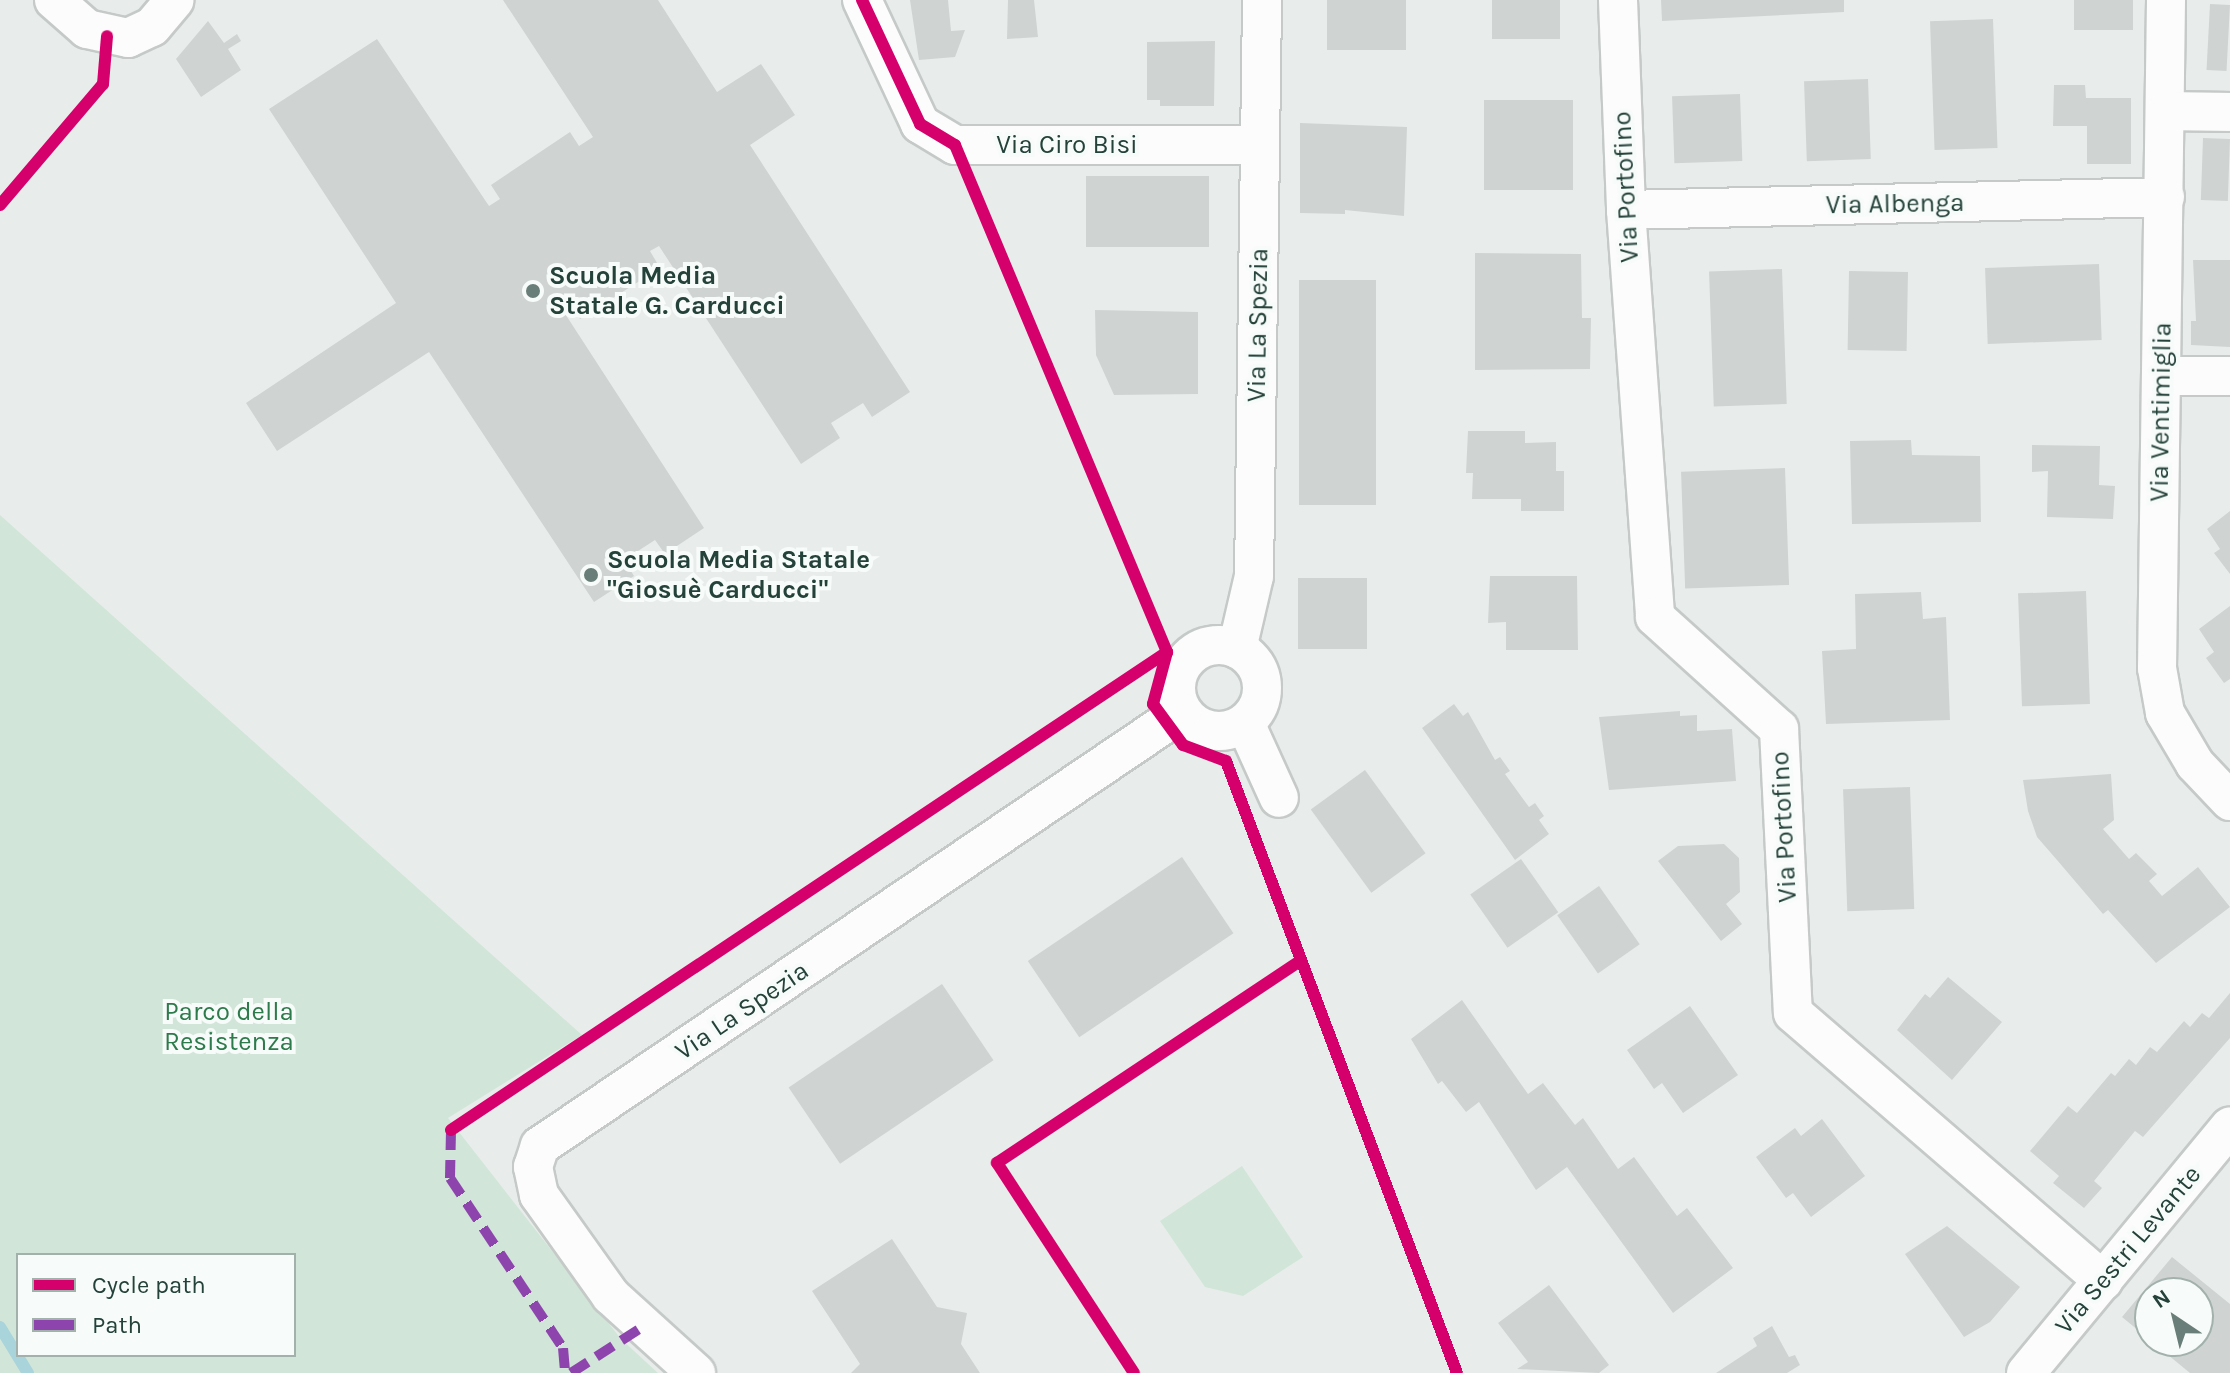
<!DOCTYPE html>
<html>
<head>
<meta charset="utf-8">
<style>
  body { margin:0 }
  #map { position:relative; width:2230px; height:1373px; overflow:hidden; background:#e8edeb; font-family:Karla,sans-serif }
  div>[style] { position:absolute }
  .green>* { inset:0; background:#d1e6d8 }
  .stream>* { height:12px; margin:-6px; padding:0 6px; transform-origin:6px; border-radius:6px; background:#a9d4db }
  .building>* { inset:0; background:#cfd4d2; transform-origin:0 0 }
  .roads { filter:drop-shadow(2px 0 #c5cac8) drop-shadow(-2px 0 #c5cac8) drop-shadow(0 2px #c5cac8) drop-shadow(0 -2px #c5cac8) }
  .street>* { height:38px; margin:-19px; padding:0 19px; transform-origin:19px; border-radius:19px; background:#fcfcfc }
  .street>.ring { margin:-19px; padding:0; box-sizing:content-box; background:none; border:38px solid #fcfcfc; border-radius:50% }
  .quiet>* { height:10px; margin-top:-5px; transform-origin:0; background:repeating-linear-gradient(90deg,#8e44ad 0 20px,transparent 0 30px) }
  .cycleway>* { height:12px; margin:-6px; padding:0 6px; transform-origin:6px; border-radius:6px; background:#d6006c }
  .dots>* { width:22px; height:22px; translate:-50% -50%; box-sizing:border-box; border:4px solid #f7fbf9; border-radius:50% }
  span { translate:-50% -50%; white-space:nowrap; text-align:center; line-height:1.15; -webkit-text-stroke:8px #f7fbf9; paint-order:stroke }
  .street-label { font-size:26px; color:#24423a }
  .poi-label { font-size:26px; color:#24423a; font-weight:700 }
  .left { translate:0 -50%; text-align:left }
  .park-label { font-size:26px; color:#2d7a4b }
  .legend { position:absolute; left:16px; top:1253px; width:280px; height:104px; box-sizing:border-box; background:#f7fbf9; border:2px solid #a3b1ad; margin:0; padding:10px 14px; list-style:none; font-size:24px; color:#24423a }
  .legend li { display:flex; align-items:center; gap:16px; height:40px }
  .legend b { width:40px; border:2px solid #a3b1ad }
  .north { position:absolute; left:2134px; top:1277px; width:80px; height:80px; box-sizing:border-box; background:#f7fbf9; border:2px solid #a3b1ad; border-radius:50%; rotate:325deg; font-size:22px; font-weight:700; line-height:32px; text-align:center; color:#24423a }
  .north::after { content:''; display:block; margin:auto; width:28px; height:36px; background:#697e78; clip-path:polygon(50% 0,100% 100%,50% 72%,0 100%) }
</style>
</head>
<body>
<div id="map">
  <div class="green">
    <i style="clip-path:polygon(evenodd,0 515px,582px 1035px,448px 1118px,621px 1339px,658px 1373px,0 1373px,0 515px,18px 1255px,294px 1255px,294px 1355px,18px 1355px,18px 1255px)"></i>
    <i style="clip-path:polygon(1242px 1166px,1303px 1257px,1243px 1296px,1205px 1287px,1160px 1221px)"></i>
  </div>
  <div class="stream">
    <i style="left:0;top:1327px;width:54px;rotate:58.7deg"></i>
  </div>
  <div class="building">
    <i style="clip-path:polygon(503px 0,658px 0,717px 92px,761px 64px,795px 115px,750px 145px,910px 392px,872px 417px,863px 403px,831px 423px,840px 438px,801px 464px,659px 246px,650px 251px,660px 268px,580px 319px,570px 303px,562px 309px,704px 528px,665px 554px,655px 540px,624px 560px,634px 576px,594px 602px,429px 352px,277px 451px,246px 403px,396px 303px,269px 109px,377px 39px,489px 206px,500px 199px,491px 185px,570px 132px,579px 146px,593px 137px)"></i>
    <i style="clip-path:polygon(910px 0,948px 0,951px 31px,965px 30px,955px 57px,919px 60px)"></i>
    <i style="clip-path:polygon(1008px 0,1034px 0,1038px 37px,1007px 39px)"></i>
    <i style="left:1327px;top:0;width:79px;height:50px"></i>
    <i style="left:1492px;top:0;width:68px;height:39px"></i>
    <i style="clip-path:polygon(1661px 0,1844px 0,1844px 12px,1662px 21px)"></i>
    <i style="left:2074px;top:0;width:59px;height:30px"></i>
    <i style="left:2210px;top:4px;width:20px;height:66px;rotate:3deg"></i>
    <i style="left:1993px;top:19px;width:129px;height:63px;rotate:88deg"></i>
    <i style="clip-path:polygon(208px 21px,224px 43px,237px 34px,241px 41px,228px 49px,241px 70px,201px 97px,176px 59px)"></i>
    <i style="clip-path:polygon(1215px 41px,1214px 106px,1160px 106px,1160px 100px,1147px 100px,1147px 42px)"></i>
    <i style="left:1868px;top:79px;width:80px;height:64px;rotate:88deg"></i>
    <i style="clip-path:polygon(2054px 85px,2085px 85px,2086px 98px,2131px 98px,2131px 164px,2087px 164px,2087px 126px,2053px 126px)"></i>
    <i style="left:1740px;top:94px;width:67px;height:68px;rotate:88deg"></i>
    <i style="left:1484px;top:100px;width:89px;height:90px"></i>
    <i style="clip-path:polygon(1300px 123px,1407px 127px,1404px 216px,1345px 210px,1345px 214px,1300px 213px)"></i>
    <i style="left:2203px;top:138px;width:27px;height:62px;rotate:2deg"></i>
    <i style="left:1209px;top:176px;width:71px;height:123px;rotate:90deg"></i>
    <i style="clip-path:polygon(1475px 253px,1581px 254px,1582px 318px,1591px 318px,1590px 369px,1475px 370px)"></i>
    <i style="clip-path:polygon(2193px 260px,2230px 260px,2230px 347px,2191px 345px,2191px 321px,2196px 321px)"></i>
    <i style="left:2099px;top:264px;width:76px;height:114px;rotate:88deg"></i>
    <i style="left:1782px;top:269px;width:135px;height:73px;rotate:88deg"></i>
    <i style="left:1849px;top:271px;width:59px;height:79px;rotate:1deg"></i>
    <i style="left:1299px;top:280px;width:77px;height:225px"></i>
    <i style="clip-path:polygon(1095px 310px,1198px 312px,1198px 394px,1114px 395px,1096px 355px)"></i>
    <i style="clip-path:polygon(1468px 431px,1525px 431px,1525px 443px,1556px 442px,1556px 471px,1564px 471px,1564px 511px,1521px 511px,1521px 499px,1472px 499px,1473px 473px,1466px 473px)"></i>
    <i style="clip-path:polygon(1911px 440px,1912px 455px,1980px 456px,1981px 522px,1852px 524px,1850px 441px)"></i>
    <i style="clip-path:polygon(2032px 445px,2100px 446px,2099px 485px,2115px 486px,2113px 519px,2047px 517px,2048px 471px,2032px 472px)"></i>
    <i style="left:1785px;top:468px;width:117px;height:104px;rotate:88deg"></i>
    <i style="clip-path:polygon(2230px 511px,2230px 574px,2214px 553px,2220px 549px,2207px 529px)"></i>
    <i style="clip-path:polygon(1490px 576px,1577px 576px,1578px 650px,1506px 650px,1506px 622px,1488px 623px)"></i>
    <i style="left:1298px;top:578px;width:69px;height:71px"></i>
    <i style="left:2086px;top:591px;width:113px;height:68px;rotate:88deg"></i>
    <i style="clip-path:polygon(1921px 592px,1923px 619px,1946px 617px,1950px 720px,1826px 724px,1822px 651px,1856px 649px,1855px 594px)"></i>
    <i style="clip-path:polygon(2230px 606px,2230px 679px,2224px 683px,2206px 658px,2214px 652px,2199px 629px)"></i>
    <i style="clip-path:polygon(1454px 704px,1463px 716px,1468px 712px,1495px 760px,1500px 757px,1510px 771px,1505px 774px,1529px 807px,1535px 803px,1544px 816px,1539px 820px,1549px 834px,1515px 860px,1422px 728px)"></i>
    <i style="clip-path:polygon(1680px 711px,1680px 716px,1697px 715px,1697px 731px,1732px 729px,1736px 781px,1609px 790px,1599px 717px)"></i>
    <i style="left:1365px;top:770px;width:103px;height:67px;rotate:54deg"></i>
    <i style="clip-path:polygon(2111px 774px,2114px 820px,2103px 829px,2129px 859px,2136px 853px,2157px 874px,2149px 881px,2162px 896px,2198px 867px,2230px 907px,2156px 963px,2108px 910px,2103px 914px,2057px 860px,2037px 837px,2028px 811px,2023px 780px)"></i>
    <i style="left:1910px;top:787px;width:122px;height:67px;rotate:88deg"></i>
    <i style="clip-path:polygon(1724px 844px,1739px 858px,1740px 892px,1726px 904px,1742px 924px,1721px 941px,1658px 861px,1678px 846px)"></i>
    <i style="left:1182px;top:857px;width:92px;height:186px;rotate:56deg"></i>
    <i style="left:1521px;top:859px;width:65px;height:62px;rotate:55deg"></i>
    <i style="left:1599px;top:886px;width:71px;height:51px;rotate:55deg"></i>
    <i style="clip-path:polygon(1948px 977px,2002px 1022px,1952px 1080px,1897px 1030px,1925px 994px,1930px 998px)"></i>
    <i style="left:942px;top:984px;width:92px;height:185px;rotate:56deg"></i>
    <i style="clip-path:polygon(2230px 993px,2230px 1038px,2143px 1137px,2135px 1131px,2094px 1181px,2102px 1188px,2084px 1208px,2053px 1183px,2059px 1176px,2030px 1151px,2068px 1106px,2077px 1113px,2111px 1073px,2115px 1076px,2129px 1059px,2136px 1065px,2150px 1047px,2157px 1052px,2184px 1021px,2190px 1027px,2202px 1013px,2209px 1018px)"></i>
    <i style="clip-path:polygon(1462px 1000px,1528px 1094px,1543px 1083px,1575px 1125px,1583px 1118px,1618px 1169px,1634px 1157px,1677px 1216px,1687px 1208px,1733px 1268px,1673px 1313px,1567px 1167px,1536px 1190px,1479px 1102px,1466px 1112px,1442px 1081px,1438px 1084px,1411px 1039px)"></i>
    <i style="clip-path:polygon(1690px 1006px,1738px 1075px,1683px 1113px,1662px 1083px,1654px 1089px,1627px 1050px)"></i>
    <i style="clip-path:polygon(1822px 1119px,1865px 1176px,1811px 1217px,1793px 1193px,1786px 1198px,1756px 1157px,1795px 1128px,1801px 1136px)"></i>
    <i style="clip-path:polygon(1947px 1226px,2020px 1287px,1990px 1322px,1964px 1337px,1905px 1254px)"></i>
    <i style="clip-path:polygon(892px 1239px,937px 1307px,967px 1313px,961px 1344px,980px 1373px,851px 1373px,860px 1364px,812px 1291px)"></i>
    <i style="clip-path:polygon(2172px 1257px,2230px 1304px,2230px 1373px,2190px 1373px,2151px 1341px,2198px 1341px,2198px 1293px,2150px 1293px,2150px 1340px,2122px 1317px)"></i>
    <i style="clip-path:polygon(1549px 1285px,1609px 1365px,1599px 1373px,1517px 1369px,1528px 1362px,1498px 1323px)"></i>
    <i style="clip-path:polygon(1772px 1326px,1789px 1357px,1795px 1355px,1800px 1365px,1787px 1373px,1716px 1373px,1757px 1346px,1753px 1338px)"></i>
  </div>
  <div class="roads">
    <div class="street">
      <i style="left:54px;top:0;width:44px;rotate:41.3deg"></i>
      <i style="left:87px;top:29px;width:42px;rotate:12.4deg"></i>
      <i style="left:128px;top:38px;width:26px;rotate:-25deg"></i>
      <i style="left:152px;top:27px;width:35px;rotate:-50deg"></i>
      <i style="left:862px;top:0;width:137px;rotate:64.9deg"></i>
      <i style="left:920px;top:124px;width:41px;rotate:31deg"></i>
      <i style="left:955px;top:145px;width:305px"></i>
      <i style="left:1618px;top:0;width:210px;rotate:87.8deg"></i>
      <i style="left:1626px;top:210px;width:408px;rotate:85.9deg"></i>
      <i style="left:1655px;top:617px;width:167px;rotate:42.1deg"></i>
      <i style="left:1779px;top:729px;width:284px;rotate:87.2deg"></i>
      <i style="left:1793px;top:1013px;width:410px;rotate:40.8deg"></i>
      <i style="left:2166px;top:0;width:668px;rotate:90.77deg"></i>
      <i style="left:2157px;top:668px;width:46px;rotate:79.9deg"></i>
      <i style="left:2165px;top:713px;width:59px;rotate:59.5deg"></i>
      <i style="left:2195px;top:764px;width:51px;rotate:46.6deg"></i>
      <i style="left:2166px;top:111px;width:64px;rotate:0.9deg"></i>
      <i style="left:1626px;top:210px;width:539px;rotate:-1.38deg"></i>
      <i style="left:2161px;top:376px;width:69px"></i>
      <i class="ring" style="left:1176px;top:645px;width:48px;height:48px"></i>
      <i style="left:1237px;top:649px;width:75px;rotate:-76.9deg"></i>
      <i style="left:1254px;top:576px;width:576px;rotate:-89.2deg"></i>
      <i style="left:1245px;top:723px;width:82px;rotate:65.6deg"></i>
      <i style="left:696px;top:1373px;width:115px;rotate:-137.8deg"></i>
      <i style="left:611px;top:1296px;width:124px;rotate:-125.5deg"></i>
      <i style="left:539px;top:1195px;width:29px;rotate:-102deg"></i>
      <i style="left:533px;top:1167px;width:22px;rotate:-72deg"></i>
      <i style="left:540px;top:1146px;width:775px;rotate:-34.06deg"></i>
      <i style="left:2026px;top:1373px;width:320px;rotate:-50.4deg"></i>
    </div>
  </div>
  <div class="quiet">
    <i style="left:451px;top:1130px;width:48px;rotate:91.2deg"></i>
    <i style="left:450px;top:1178px;width:204px;rotate:56.4deg"></i>
    <i style="left:563px;top:1348px;width:25px;rotate:85deg"></i>
    <i style="left:571px;top:1373px;width:87px;rotate:-32.8deg"></i>
  </div>
  <div class="cycleway">
    <i style="left:862px;top:0;width:137px;rotate:64.9deg"></i>
    <i style="left:920px;top:124px;width:41px;rotate:31deg"></i>
    <i style="left:955px;top:145px;width:550px;rotate:67.31deg"></i>
    <i style="left:1167px;top:652px;width:54px;rotate:105.1deg"></i>
    <i style="left:1153px;top:704px;width:51px;rotate:53.8deg"></i>
    <i style="left:1183px;top:745px;width:46px;rotate:20.4deg"></i>
    <i style="left:1226px;top:761px;width:654px;rotate:69.32deg"></i>
    <i style="left:0;top:205px;width:159px;rotate:-49.6deg"></i>
    <i style="left:103px;top:84px;width:48px;rotate:-85.2deg"></i>
    <i style="left:451px;top:1130px;width:861px;rotate:-33.73deg"></i>
    <i style="left:1134px;top:1373px;width:251px;rotate:-123.1deg"></i>
    <i style="left:997px;top:1163px;width:364px;rotate:-33.7deg"></i>
  </div>
  <div class="dots">
    <i style="left:533px;top:291px;background:#697e78"></i>
    <i style="left:591px;top:575px;background:#697e78"></i>
  </div>
  <div class="street-label">
    <span style="left:1067px;top:145px">Via Ciro Bisi</span>
    <span style="left:1626px;top:187px;rotate:-93deg">Via Portofino</span>
    <span style="left:1895px;top:204px;rotate:-1deg">Via Albenga</span>
    <span style="left:1258px;top:325px;rotate:-89deg">Via La Spezia</span>
    <span style="left:2161px;top:412px;rotate:-89deg">Via Ventimiglia</span>
    <span style="left:1784px;top:827px;rotate:-93deg">Via Portofino</span>
    <span style="left:742px;top:1011px;rotate:-34deg">Via La Spezia</span>
    <span style="left:2128px;top:1250px;rotate:-50deg">Via Sestri Levante</span>
  </div>
  <div class="poi-label">
    <span class="left" style="left:549px;top:291px">Scuola Media<br>Statale G. Carducci</span>
    <span class="left" style="left:607px;top:575px">Scuola Media Statale<br>"Giosuè Carducci"</span>
  </div>
  <div class="park-label">
    <span style="left:229px;top:1027px">Parco della<br>Resistenza</span>
  </div>
  <ul class="legend">
  <li><b style="height:10px;background:#d6006c"></b>Cycle path</li>
  <li><b style="height:10px;background:#8e44ad"></b>Path</li>
  </ul>
  <div class="north">N</div>
</div>
</body>
</html>
